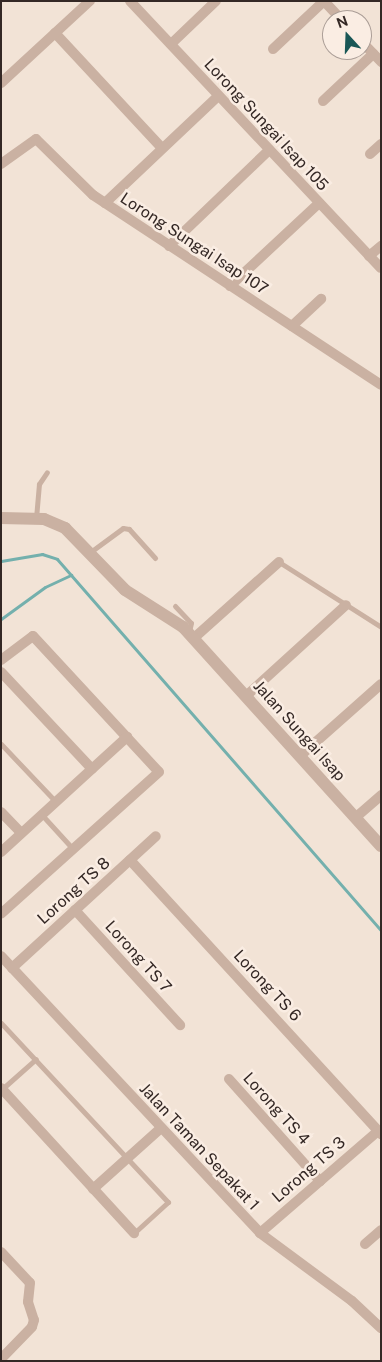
<!DOCTYPE html>
<html>
<head>
<meta charset="utf-8">
<style>
  body { margin:0 }
  #map { position:relative; width:382px; height:1362px; overflow:hidden; background:#f2e3d6; font-family:"Public Sans",sans-serif }
  div>[style] { position:absolute }
  .stream>* { height:3px; margin:-1.5px; padding:0 1.5px; transform-origin:1.5px; border-radius:1.5px; background:#74b0ad }
  .service>* { height:5px; margin:-2.5px; padding:0 2.5px; transform-origin:2.5px; border-radius:2.5px; background:#cab1a2 }
  .minor>* { height:10px; margin:-5px; padding:0 5px; transform-origin:5px; border-radius:5px; background:#cab1a2 }
  .tertiary>* { height:12px; margin:-6px; padding:0 6px; transform-origin:6px; border-radius:6px; background:#cab1a2 }
  span { translate:-50% -50%; white-space:nowrap; text-align:center; line-height:1.15; -webkit-text-stroke:5px #faede3; paint-order:stroke }
  .street-label { font-size:16px; color:#342825 }
  .frame { position:absolute; inset:0; border:2px solid #342825; pointer-events:none }
  .north { position:absolute; left:322px; top:10px; width:50px; height:50px; box-sizing:border-box; background:#faede3; border:1px solid #ab9e97; border-radius:50%; rotate:340deg; font-size:14px; font-weight:700; line-height:20px; text-align:center; color:#342825 }
  .north::after { content:''; display:block; margin:auto; width:18px; height:22px; background:#195756; clip-path:polygon(50% 0,100% 100%,50% 72%,0 100%) }
</style>
</head>
<body>
<div id="map">
  <div class="stream">
    <i style="left:1px;top:561px;width:42px;rotate:-9.7deg"></i>
    <i style="left:42px;top:554px;width:16px;rotate:18deg"></i>
    <i style="left:57px;top:559px;width:493px;rotate:48.9deg"></i>
    <i style="left:1px;top:619px;width:54px;rotate:-36deg"></i>
    <i style="left:45px;top:587px;width:29px;rotate:-25deg"></i>
  </div>
  <div class="service">
    <i style="left:36px;top:518px;width:34px;rotate:-85deg"></i>
    <i style="left:39px;top:484px;width:14px;rotate:-56deg"></i>
    <i style="left:89px;top:553px;width:42px;rotate:-36.3deg"></i>
    <i style="left:123px;top:528px;width:6px;rotate:9deg"></i>
    <i style="left:129px;top:529px;width:39px;rotate:48deg"></i>
    <i style="left:279px;top:562px;width:121px;rotate:32.5deg"></i>
    <i style="left:175px;top:606px;width:23px;rotate:47deg"></i>
    <i style="left:191px;top:623px;width:9px;rotate:103deg"></i>
    <i style="left:1px;top:744px;width:80px;rotate:46.5deg"></i>
    <i style="left:42px;top:815px;width:46px;rotate:47.6deg"></i>
    <i style="left:1px;top:1023px;width:245px;rotate:47deg"></i>
    <i style="left:168px;top:1202px;width:46px;rotate:137.6deg"></i>
    <i style="left:2px;top:1089px;width:45px;rotate:-41.4deg"></i>
  </div>
  <div class="minor">
    <i style="left:130px;top:1px;width:366px;rotate:46.8deg"></i>
    <i style="left:55px;top:33px;width:157px;rotate:47.1deg"></i>
    <i style="left:362px;top:42px;width:28px;rotate:46deg"></i>
    <i style="left:171px;top:44px;width:62px;rotate:-43.7deg"></i>
    <i style="left:273px;top:49px;width:70px;rotate:-43.3deg"></i>
    <i style="left:324px;top:1px;width:26px;rotate:47deg"></i>
    <i style="left:1px;top:83px;width:121px;rotate:-42.7deg"></i>
    <i style="left:323px;top:101px;width:69px;rotate:-43.2deg"></i>
    <i style="left:370px;top:154px;width:15px;rotate:-42deg"></i>
    <i style="left:1px;top:164px;width:43px;rotate:-35.5deg"></i>
    <i style="left:36px;top:139px;width:80px;rotate:44.5deg"></i>
    <i style="left:93px;top:195px;width:345px;rotate:33.4deg"></i>
    <i style="left:105px;top:203px;width:156px;rotate:-43.4deg"></i>
    <i style="left:169px;top:246px;width:139px;rotate:-43.8deg"></i>
    <i style="left:369px;top:256px;width:16px;rotate:-40deg"></i>
    <i style="left:230px;top:286px;width:122px;rotate:-43deg"></i>
    <i style="left:292px;top:326px;width:40px;rotate:-43deg"></i>
    <i style="left:194px;top:638px;width:114px;rotate:-41.8deg"></i>
    <i style="left:1px;top:660px;width:40px;rotate:-37deg"></i>
    <i style="left:33px;top:636px;width:185px;rotate:47.2deg"></i>
    <i style="left:159px;top:772px;width:212px;rotate:138.1deg"></i>
    <i style="left:1px;top:672px;width:133px;rotate:46.8deg"></i>
    <i style="left:246px;top:696px;width:135px;rotate:-42.3deg"></i>
    <i style="left:300px;top:756px;width:108px;rotate:-41.6deg"></i>
    <i style="left:1px;top:812px;width:29px;rotate:46deg"></i>
    <i style="left:355px;top:818px;width:35px;rotate:-41deg"></i>
    <i style="left:1px;top:852px;width:171px;rotate:-42.4deg"></i>
    <i style="left:130px;top:860px;width:372px;rotate:47.5deg"></i>
    <i style="left:75px;top:910px;width:156px;rotate:47.6deg"></i>
    <i style="left:1px;top:956px;width:379px;rotate:46.9deg"></i>
    <i style="left:260px;top:1233px;width:114px;rotate:36.5deg"></i>
    <i style="left:352px;top:1301px;width:40px;rotate:43deg"></i>
    <i style="left:12px;top:968px;width:195px;rotate:-42.5deg"></i>
    <i style="left:229px;top:1079px;width:137px;rotate:48.3deg"></i>
    <i style="left:1px;top:1088px;width:197px;rotate:47.5deg"></i>
    <i style="left:93px;top:1189px;width:91px;rotate:-41.9deg"></i>
    <i style="left:260px;top:1233px;width:156px;rotate:-40.8deg"></i>
    <i style="left:365px;top:1244px;width:21px;rotate:-41deg"></i>
    <i style="left:1px;top:1252px;width:42px;rotate:46.9deg"></i>
    <i style="left:30px;top:1283px;width:19px;rotate:96deg"></i>
    <i style="left:28px;top:1302px;width:19px;rotate:72deg"></i>
    <i style="left:34px;top:1320px;width:7px;rotate:106deg"></i>
    <i style="left:32px;top:1327px;width:45px;rotate:134.1deg"></i>
  </div>
  <div class="tertiary">
    <i style="left:1px;top:518px;width:43px;rotate:1.3deg"></i>
    <i style="left:44px;top:519px;width:23px;rotate:23deg"></i>
    <i style="left:65px;top:528px;width:86px;rotate:45.9deg"></i>
    <i style="left:125px;top:590px;width:69px;rotate:32.5deg"></i>
    <i style="left:183px;top:627px;width:295px;rotate:47.9deg"></i>
  </div>
  <div class="street-label">
    <span style="left:266px;top:125px;rotate:47deg">Lorong Sungai Isap 105</span>
    <span style="left:194px;top:244px;rotate:33deg">Lorong Sungai Isap 107</span>
    <span style="left:299px;top:731px;rotate:48deg">Jalan Sungai Isap</span>
    <span style="left:74px;top:891px;rotate:-42deg">Lorong TS 8</span>
    <span style="left:138px;top:957px;rotate:48deg">Lorong TS 7</span>
    <span style="left:267px;top:986px;rotate:47deg">Lorong TS 6</span>
    <span style="left:276px;top:1109px;rotate:48deg">Lorong TS 4</span>
    <span style="left:199px;top:1147px;rotate:47deg">Jalan Taman Sepakat 1</span>
    <span style="left:309px;top:1170px;rotate:-41deg">Lorong TS 3</span>
  </div>
  <div class="frame"></div>
  <div class="north">N</div>
</div>
</body>
</html>
